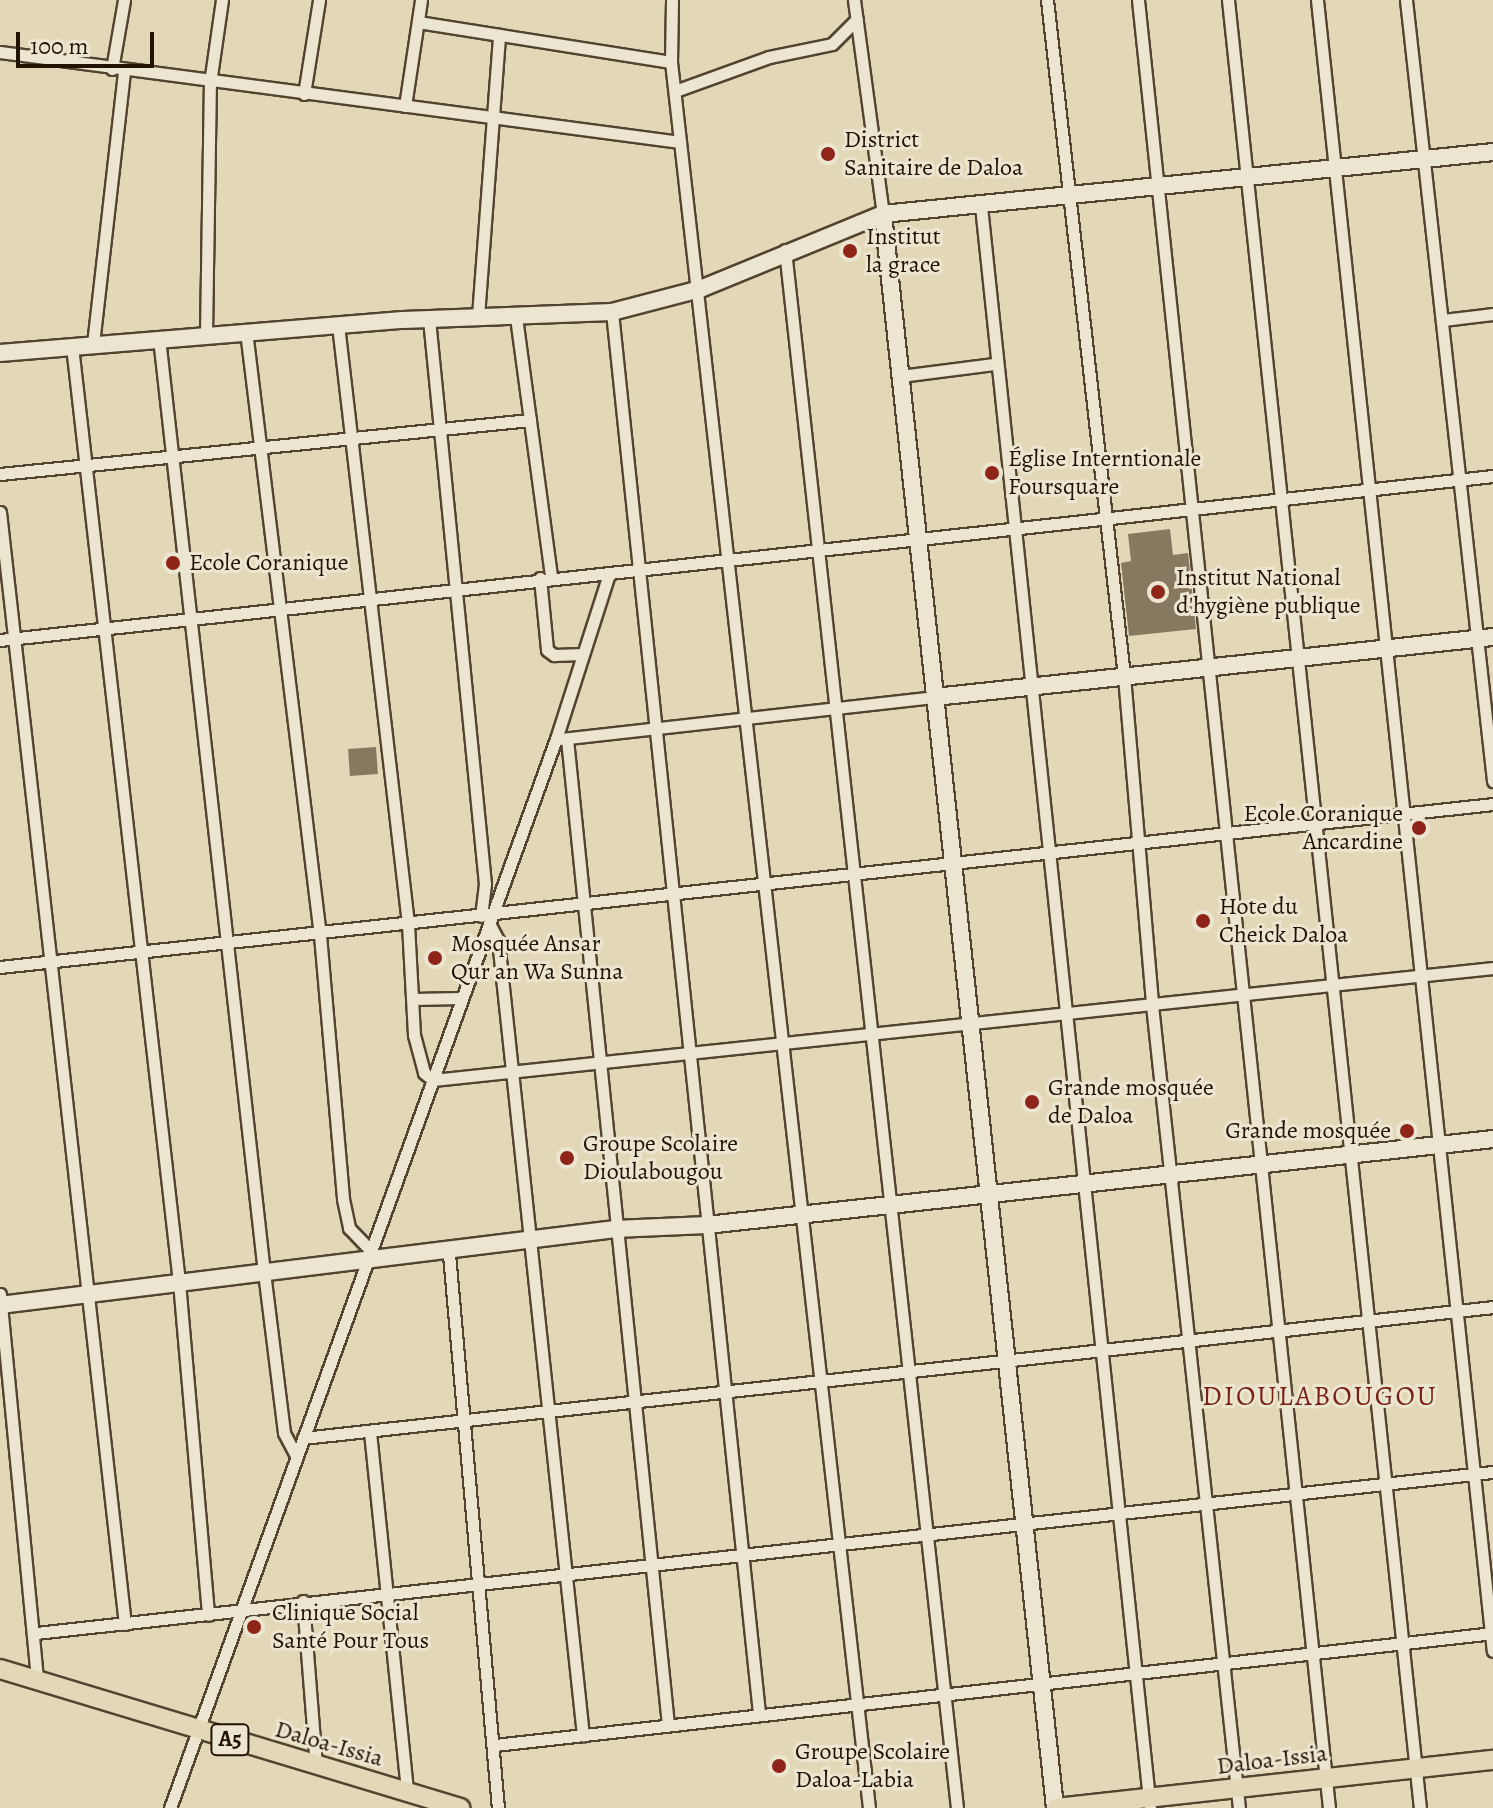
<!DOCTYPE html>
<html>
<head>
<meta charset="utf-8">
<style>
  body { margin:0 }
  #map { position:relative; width:1493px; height:1808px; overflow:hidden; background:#e2d8b7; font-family:Alegreya,serif }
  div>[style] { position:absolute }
  .building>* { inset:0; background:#867960; transform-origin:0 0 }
  .roads { filter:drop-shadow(2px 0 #52442f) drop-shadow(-2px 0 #52442f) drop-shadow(0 2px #52442f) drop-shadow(0 -2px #52442f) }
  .street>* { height:11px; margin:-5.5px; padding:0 5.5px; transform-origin:5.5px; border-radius:5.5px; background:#ece6d0 }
  .secondary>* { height:16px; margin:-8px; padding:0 8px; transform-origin:8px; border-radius:8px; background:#ece6d0 }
  .primary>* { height:18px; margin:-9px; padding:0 9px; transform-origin:9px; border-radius:9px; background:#e2d8b7 }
  .dots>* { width:22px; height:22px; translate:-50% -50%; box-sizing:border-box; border:4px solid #ece6d0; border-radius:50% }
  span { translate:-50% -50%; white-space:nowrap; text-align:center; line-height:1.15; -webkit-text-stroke:6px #ece6d0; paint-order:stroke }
  .shield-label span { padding:2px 6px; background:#ece6d0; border:2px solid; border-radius:6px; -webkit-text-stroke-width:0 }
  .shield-label { font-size:22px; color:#221202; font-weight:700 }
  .poi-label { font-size:24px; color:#221202 }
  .left { translate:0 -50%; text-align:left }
  .right { translate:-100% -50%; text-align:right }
  .street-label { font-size:24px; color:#221202 }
  .quarter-label { font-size:28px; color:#7a1f14; letter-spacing:2px }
  .scale { position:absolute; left:16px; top:32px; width:138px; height:36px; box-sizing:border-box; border:4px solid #221202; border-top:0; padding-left:10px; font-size:24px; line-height:28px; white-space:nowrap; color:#221202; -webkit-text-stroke:6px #ece6d0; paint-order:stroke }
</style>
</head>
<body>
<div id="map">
  <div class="building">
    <i style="clip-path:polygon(1170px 529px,1173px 555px,1188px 553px,1196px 629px,1129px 636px,1121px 563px,1131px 561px,1128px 534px)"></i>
    <i style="left:376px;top:747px;width:27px;height:28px;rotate:86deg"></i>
  </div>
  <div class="roads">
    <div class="street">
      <i style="left:672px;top:0;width:62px;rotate:90.9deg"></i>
      <i style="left:671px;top:62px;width:1757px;rotate:83.53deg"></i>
      <i style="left:854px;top:0;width:216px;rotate:82.3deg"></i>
      <i style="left:1047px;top:0;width:680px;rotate:83.5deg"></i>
      <i style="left:1124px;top:676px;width:330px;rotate:85.1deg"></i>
      <i style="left:1152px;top:1005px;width:808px;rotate:83.82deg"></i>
      <i style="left:1138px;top:0;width:1818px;rotate:83.97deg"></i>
      <i style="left:1228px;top:0;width:1818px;rotate:83.94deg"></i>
      <i style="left:1317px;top:0;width:1660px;rotate:83.92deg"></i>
      <i style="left:1406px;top:0;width:786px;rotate:83.64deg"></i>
      <i style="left:418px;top:22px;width:256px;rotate:9deg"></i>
      <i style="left:0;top:52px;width:686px;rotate:7.54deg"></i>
      <i style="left:112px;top:69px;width:70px;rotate:-80.1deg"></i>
      <i style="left:675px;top:91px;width:100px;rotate:-19.9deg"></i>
      <i style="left:769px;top:57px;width:64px;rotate:-11.7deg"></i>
      <i style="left:832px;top:44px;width:35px;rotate:-45deg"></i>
      <i style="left:304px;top:94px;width:95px;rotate:-80.9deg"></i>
      <i style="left:405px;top:106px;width:107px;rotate:-81.4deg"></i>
      <i style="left:981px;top:206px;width:1611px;rotate:83.98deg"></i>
      <i style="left:785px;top:250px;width:1567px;rotate:83.7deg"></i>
      <i style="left:612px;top:312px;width:1410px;rotate:84.01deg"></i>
      <i style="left:478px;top:316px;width:282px;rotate:-85.7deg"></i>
      <i style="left:516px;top:317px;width:262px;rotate:82.3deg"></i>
      <i style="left:429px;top:319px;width:568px;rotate:84.34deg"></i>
      <i style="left:485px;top:884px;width:32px;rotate:97deg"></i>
      <i style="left:1443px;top:320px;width:50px;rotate:-6.8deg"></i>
      <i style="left:338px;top:325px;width:603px;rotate:83.33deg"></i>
      <i style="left:408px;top:924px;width:111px;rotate:86.9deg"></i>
      <i style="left:414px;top:1035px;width:39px;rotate:75deg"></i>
      <i style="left:424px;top:1073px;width:11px;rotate:38deg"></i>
      <i style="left:433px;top:1080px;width:1066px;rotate:-6.03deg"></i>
      <i style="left:246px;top:331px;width:609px;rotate:83.02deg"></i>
      <i style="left:320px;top:935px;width:265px;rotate:85deg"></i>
      <i style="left:343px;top:1199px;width:30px;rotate:78deg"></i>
      <i style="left:349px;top:1228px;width:30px;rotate:46deg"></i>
      <i style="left:206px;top:334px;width:251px;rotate:-89.1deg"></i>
      <i style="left:210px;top:83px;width:84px;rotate:-81.8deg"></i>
      <i style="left:159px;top:338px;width:940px;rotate:83.59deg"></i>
      <i style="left:264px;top:1272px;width:162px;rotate:82.9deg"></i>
      <i style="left:284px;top:1433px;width:26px;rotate:62deg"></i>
      <i style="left:93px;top:344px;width:276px;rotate:-83.5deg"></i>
      <i style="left:72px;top:346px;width:942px;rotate:83.48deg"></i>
      <i style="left:179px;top:1282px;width:334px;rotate:85deg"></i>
      <i style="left:900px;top:376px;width:95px;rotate:-7.3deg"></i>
      <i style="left:0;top:474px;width:533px;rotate:-5.82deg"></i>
      <i style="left:0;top:512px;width:1119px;rotate:83.59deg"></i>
      <i style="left:540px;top:578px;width:72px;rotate:84.4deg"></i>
      <i style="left:547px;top:650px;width:9px;rotate:36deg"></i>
      <i style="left:554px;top:655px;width:29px;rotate:-2deg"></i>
      <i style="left:0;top:640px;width:1502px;rotate:-6.27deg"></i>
      <i style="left:560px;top:739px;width:377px;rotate:-6.4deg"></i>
      <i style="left:567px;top:739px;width:990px;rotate:84.15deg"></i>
      <i style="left:489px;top:923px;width:19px;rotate:62deg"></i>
      <i style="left:498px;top:940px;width:800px;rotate:83.9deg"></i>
      <i style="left:0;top:967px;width:1502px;rotate:-6.23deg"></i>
      <i style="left:413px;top:999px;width:48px;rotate:-1.2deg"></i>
      <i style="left:449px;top:1254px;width:556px;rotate:84.95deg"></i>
      <i style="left:0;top:1294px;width:388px;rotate:84.5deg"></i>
      <i style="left:370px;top:1432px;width:362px;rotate:84.1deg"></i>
      <i style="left:303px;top:1438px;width:1197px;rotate:-6.28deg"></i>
      <i style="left:303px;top:1601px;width:166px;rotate:85.5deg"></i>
      <i style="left:36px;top:1633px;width:1466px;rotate:-6.31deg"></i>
      <i style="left:495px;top:1745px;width:1004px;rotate:-6.4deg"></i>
      <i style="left:170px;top:1808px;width:1137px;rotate:-70.15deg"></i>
      <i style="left:556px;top:739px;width:173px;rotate:-72.2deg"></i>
    </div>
    <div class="secondary">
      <i style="left:883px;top:214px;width:1603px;rotate:83.84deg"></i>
      <i style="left:0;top:353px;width:404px;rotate:-4.7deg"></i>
      <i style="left:403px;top:320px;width:209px;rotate:-2.2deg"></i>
      <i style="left:612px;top:312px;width:91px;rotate:-14.6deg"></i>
      <i style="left:700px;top:289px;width:198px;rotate:-22.3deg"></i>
      <i style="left:883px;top:214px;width:613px;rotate:-5.8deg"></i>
      <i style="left:935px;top:697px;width:561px;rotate:-6.14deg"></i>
      <i style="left:0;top:1305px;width:620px;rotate:-7.04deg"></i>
      <i style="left:615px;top:1229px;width:92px;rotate:-2.5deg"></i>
      <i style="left:707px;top:1225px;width:791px;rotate:-6.24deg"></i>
    </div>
    <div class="primary">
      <i style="left:0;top:1669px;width:481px;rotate:16.8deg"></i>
      <i style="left:1056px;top:1808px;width:440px;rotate:-6.3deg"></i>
    </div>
  </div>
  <div class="dots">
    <i style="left:828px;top:154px;background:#8f2418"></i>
    <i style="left:850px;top:251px;background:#8f2418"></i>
    <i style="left:992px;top:473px;background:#8f2418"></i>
    <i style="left:173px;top:563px;background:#8f2418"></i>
    <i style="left:1158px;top:592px;background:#8f2418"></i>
    <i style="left:1419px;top:828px;background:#8f2418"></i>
    <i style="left:1203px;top:921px;background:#8f2418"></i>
    <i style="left:435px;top:958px;background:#8f2418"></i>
    <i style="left:1032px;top:1102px;background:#8f2418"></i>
    <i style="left:1407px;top:1131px;background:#8f2418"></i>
    <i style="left:567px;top:1158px;background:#8f2418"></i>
    <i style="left:254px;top:1627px;background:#8f2418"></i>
    <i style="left:779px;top:1766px;background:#8f2418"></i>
  </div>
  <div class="shield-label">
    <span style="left:230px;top:1740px">A5</span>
  </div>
  <div class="poi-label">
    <span class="left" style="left:844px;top:154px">District<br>Sanitaire de Daloa</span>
    <span class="left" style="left:866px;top:251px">Institut<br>la grace</span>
    <span class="left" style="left:1008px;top:473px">Église Interntionale<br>Foursquare</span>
    <span class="left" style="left:189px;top:563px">Ecole Coranique</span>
    <span class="left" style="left:1176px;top:592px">Institut National<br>d'hygiène publique</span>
    <span class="right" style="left:1403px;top:828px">Ecole Coranique<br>Ancardine</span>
    <span class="left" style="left:1219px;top:921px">Hote du<br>Cheick Daloa</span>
    <span class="left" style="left:451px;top:958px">Mosquée Ansar<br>Qur an Wa Sunna</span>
    <span class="left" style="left:1048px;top:1102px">Grande mosquée<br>de Daloa</span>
    <span class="right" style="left:1391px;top:1131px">Grande mosquée</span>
    <span class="left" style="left:583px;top:1158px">Groupe Scolaire<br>Dioulabougou</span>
    <span class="left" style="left:272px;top:1627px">Clinique Social<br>Santé Pour Tous</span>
    <span class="left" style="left:795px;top:1766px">Groupe Scolaire<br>Daloa-Labia</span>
  </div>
  <div class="street-label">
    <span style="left:329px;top:1744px;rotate:16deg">Daloa-Issia</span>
    <span style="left:1272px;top:1760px;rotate:-7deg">Daloa-Issia</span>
  </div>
  <div class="quarter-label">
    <span style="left:1320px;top:1396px">DIOULABOUGOU</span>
  </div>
  <div class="scale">100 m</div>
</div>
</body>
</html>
